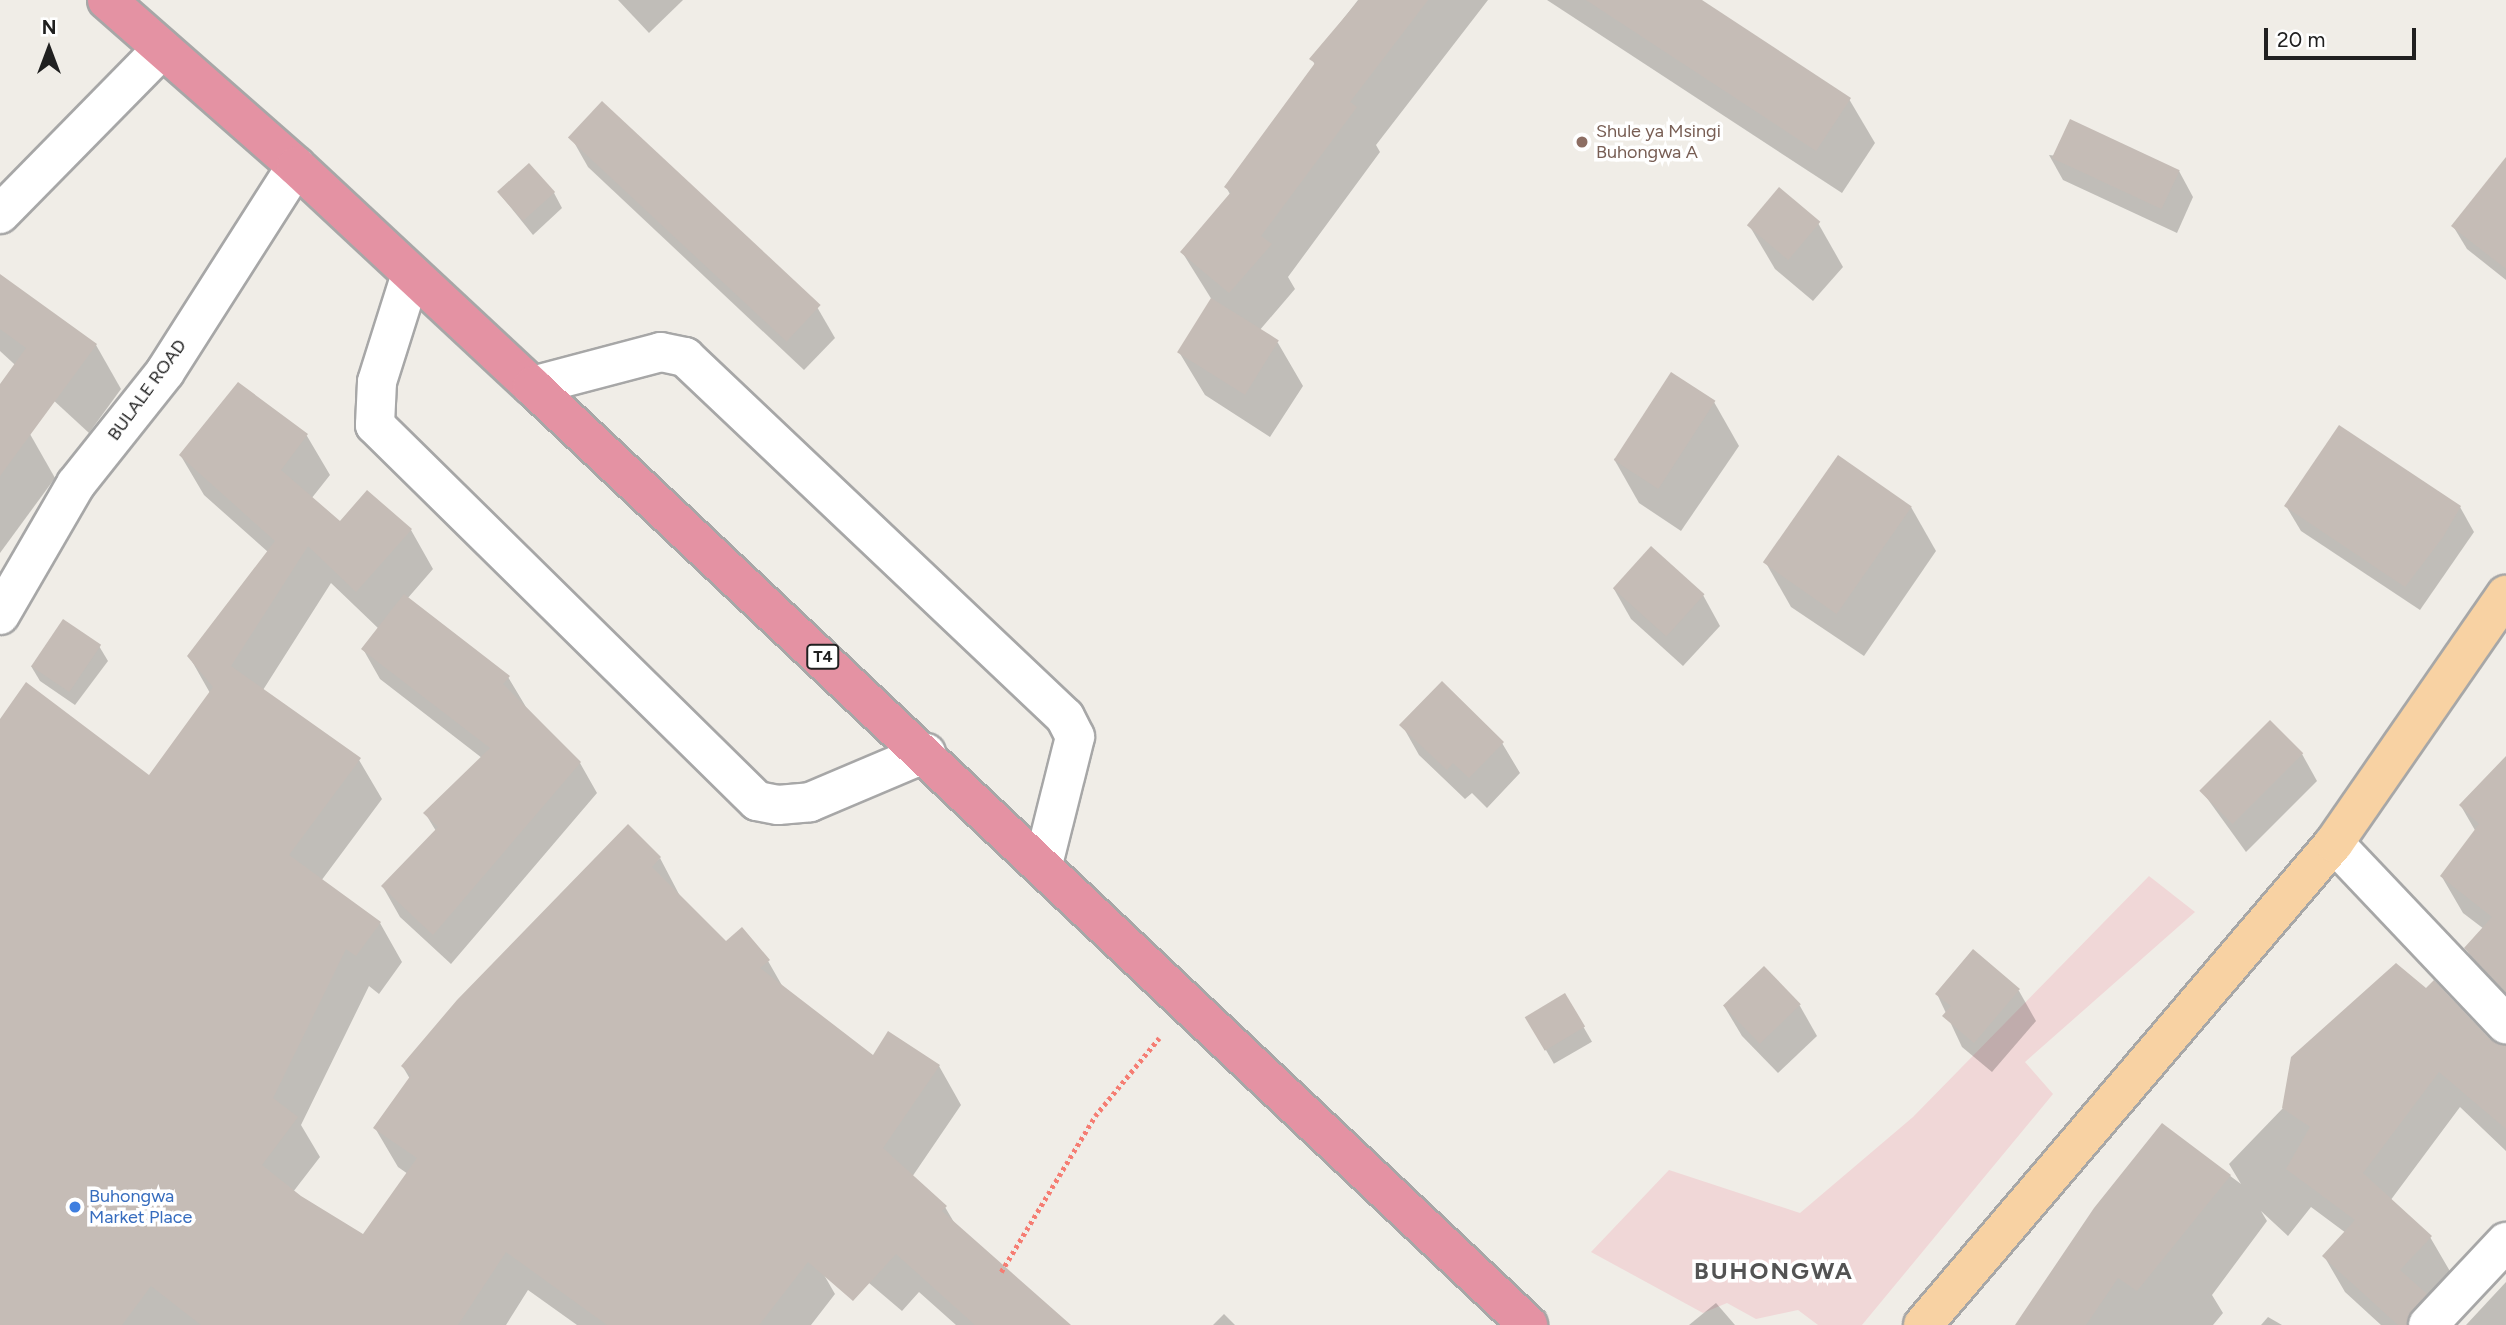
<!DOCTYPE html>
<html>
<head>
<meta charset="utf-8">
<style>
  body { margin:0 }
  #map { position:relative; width:2506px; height:1325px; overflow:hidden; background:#f0ede7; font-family:Figtree,sans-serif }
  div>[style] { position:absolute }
  .commercial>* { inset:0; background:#f0d7d7 }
  .shadow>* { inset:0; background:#0003; transform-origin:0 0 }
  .building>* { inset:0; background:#c5bcb6; transform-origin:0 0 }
  .path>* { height:4.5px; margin-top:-2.25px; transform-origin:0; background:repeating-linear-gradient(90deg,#f57d73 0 3.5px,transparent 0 7px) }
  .roads { filter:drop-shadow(2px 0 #a7a7a7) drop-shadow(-2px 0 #a7a7a7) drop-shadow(0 2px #a7a7a7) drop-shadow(0 -2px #a7a7a7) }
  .minor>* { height:38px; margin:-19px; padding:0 19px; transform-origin:19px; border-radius:19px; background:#fff }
  .major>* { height:38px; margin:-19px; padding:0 19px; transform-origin:19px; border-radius:19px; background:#f8d2a3 }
  .highway>* { height:38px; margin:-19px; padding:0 19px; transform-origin:19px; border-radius:19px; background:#e492a3 }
  .dots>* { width:19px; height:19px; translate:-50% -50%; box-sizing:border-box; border:4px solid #fff; border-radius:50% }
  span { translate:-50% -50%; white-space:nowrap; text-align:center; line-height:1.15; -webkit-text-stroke:7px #fff; paint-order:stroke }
  .shield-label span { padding:2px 5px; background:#fff; border:2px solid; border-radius:5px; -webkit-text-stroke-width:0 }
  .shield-label { font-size:16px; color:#202020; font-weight:700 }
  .education-label { font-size:18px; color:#785e54 }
  .left { translate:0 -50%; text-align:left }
  .street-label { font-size:18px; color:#202020 }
  .shop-label { font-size:18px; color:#366cbe }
  .district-label { font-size:24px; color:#535353; font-weight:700; letter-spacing:2px }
  .north { position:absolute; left:14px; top:14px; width:70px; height:70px; -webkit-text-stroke:5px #fff; paint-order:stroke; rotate:0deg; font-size:19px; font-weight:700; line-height:28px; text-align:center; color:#202020 }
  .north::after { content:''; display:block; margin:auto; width:24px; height:32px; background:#202020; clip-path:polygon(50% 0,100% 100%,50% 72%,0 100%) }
  .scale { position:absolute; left:2264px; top:28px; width:152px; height:32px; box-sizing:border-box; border:4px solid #202020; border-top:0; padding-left:9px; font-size:21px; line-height:24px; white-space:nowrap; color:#202020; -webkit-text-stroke:5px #fff; paint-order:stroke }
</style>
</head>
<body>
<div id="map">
  <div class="commercial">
    <i style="clip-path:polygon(2149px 876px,2195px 912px,2025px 1062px,2053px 1094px,1862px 1325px,1818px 1325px,1798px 1310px,1756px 1319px,1727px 1303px,1703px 1313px,1591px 1252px,1669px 1170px,1800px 1213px,1913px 1117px)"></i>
  </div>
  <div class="shadow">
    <i style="clip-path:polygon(618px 0,683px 0,649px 33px)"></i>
    <i style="clip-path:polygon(1358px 0,1488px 0,1376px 145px,1380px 152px,1288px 277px,1295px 289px,1259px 331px,1278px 343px,1303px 386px,1270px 437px,1205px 395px,1179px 352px,1212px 300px,1182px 252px,1231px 196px,1226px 187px,1315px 65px,1312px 59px)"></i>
    <i style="clip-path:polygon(1547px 0,1698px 0,1849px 99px,1875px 143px,1842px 193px)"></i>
    <i style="clip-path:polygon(571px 137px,817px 307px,835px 338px,804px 370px,588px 167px)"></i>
    <i style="clip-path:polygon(2049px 155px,2179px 171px,2193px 197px,2177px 233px,2063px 180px)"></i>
    <i style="clip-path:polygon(499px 193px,554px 193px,562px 208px,533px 235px)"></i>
    <i style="clip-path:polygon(2506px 199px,2506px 280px,2467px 249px,2453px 226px)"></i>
    <i style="clip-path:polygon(1818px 223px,1843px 267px,1813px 301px,1775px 269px,1749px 225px)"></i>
    <i style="clip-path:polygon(0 276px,96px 345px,121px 389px,89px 433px,0 351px)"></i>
    <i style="clip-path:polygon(238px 384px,307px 436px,330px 475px,311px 499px,340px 523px,411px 530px,433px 569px,407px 599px,508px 677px,526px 707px,580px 763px,597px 793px,451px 964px,400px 917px,383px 887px,436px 831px,425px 813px,482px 758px,380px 679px,363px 649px,379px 629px,331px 583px,263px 690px,359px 760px,382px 799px,321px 881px,380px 923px,402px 962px,379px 994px,369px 986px,301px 1125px,320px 1157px,293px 1192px,363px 1236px,408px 1174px,398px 1167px,375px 1128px,410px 1079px,403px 1067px,660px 858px,681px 898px,726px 943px,768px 961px,784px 989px,873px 1057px,939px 1066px,961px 1105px,912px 1177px,945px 1207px,955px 1224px,1069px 1325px,956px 1325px,919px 1292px,902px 1311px,823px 1244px,812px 1254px,835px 1294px,811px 1325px,577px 1325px,528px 1290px,506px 1325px,0 1325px,0 722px,149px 778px,210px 693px,189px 656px,268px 552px,204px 495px,181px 456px)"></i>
    <i style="clip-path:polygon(1714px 402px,1739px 446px,1681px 531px,1639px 503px,1614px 459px)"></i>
    <i style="clip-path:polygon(0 413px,30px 434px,55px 478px,0 553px)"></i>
    <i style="clip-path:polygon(2286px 506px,2460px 507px,2474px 532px,2420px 610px,2301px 531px)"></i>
    <i style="clip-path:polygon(1911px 507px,1936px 551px,1864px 656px,1791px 607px,1766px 563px)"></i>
    <i style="clip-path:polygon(1651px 548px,1703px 595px,1720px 626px,1683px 666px,1631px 619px,1614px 589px)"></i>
    <i style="clip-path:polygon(99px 646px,108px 661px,75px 705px,40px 681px,31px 666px)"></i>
    <i style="clip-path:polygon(2270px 722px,2302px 754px,2317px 781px,2246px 852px,2204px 794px)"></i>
    <i style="clip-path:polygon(1402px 725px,1502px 743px,1520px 773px,1487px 808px,1472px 793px,1465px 799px,1419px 755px)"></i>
    <i style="clip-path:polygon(2506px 774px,2506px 1005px,2487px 985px,2466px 948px,2484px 929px,2463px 913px,2442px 877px,2476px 832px,2461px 806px)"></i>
    <i style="clip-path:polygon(1764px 968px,1800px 1006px,1817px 1036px,1778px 1073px,1742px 1036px,1724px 1006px)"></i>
    <i style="clip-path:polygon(2019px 991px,2036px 1021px,1992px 1072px,1962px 1047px,1937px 994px)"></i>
    <i style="left:1565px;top:995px;width:54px;height:44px;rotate:60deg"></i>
    <i style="clip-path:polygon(2490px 1041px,2506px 1046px,2506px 1151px,2460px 1107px,2390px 1201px,2430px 1237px,2451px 1273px,2442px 1325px,2381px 1325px,2345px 1292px,2324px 1256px,2346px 1233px,2311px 1207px,2288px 1236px,2261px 1211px,2267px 1221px,2212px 1295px,2223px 1313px,2213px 1325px,2017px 1325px,2162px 1125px,2241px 1184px,2229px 1164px,2284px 1107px)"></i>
    <i style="clip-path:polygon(2506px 1282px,2506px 1325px,2466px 1325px)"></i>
    <i style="clip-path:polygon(1716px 1303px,1735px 1325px,1689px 1325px)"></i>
    <i style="clip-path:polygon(1224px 1314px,1235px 1325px,1213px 1325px)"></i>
    <i style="clip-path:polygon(2268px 1317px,2282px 1325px,2261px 1325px)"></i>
  </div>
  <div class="building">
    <i style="clip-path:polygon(1359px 0,1428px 0,1350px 102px,1357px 107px,1261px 236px,1272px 244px,1229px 293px,1180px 252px,1231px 192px,1224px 187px,1315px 63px,1309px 59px)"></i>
    <i style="clip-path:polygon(1586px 0,1702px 0,1851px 98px,1816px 151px)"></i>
    <i style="left:602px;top:101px;width:299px;height:50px;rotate:43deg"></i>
    <i style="left:2070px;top:119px;width:121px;height:43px;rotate:25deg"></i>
    <i style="clip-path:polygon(2506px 157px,2506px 269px,2451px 226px)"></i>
    <i style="left:529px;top:163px;width:39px;height:43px;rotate:48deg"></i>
    <i style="left:1779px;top:187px;width:54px;height:50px;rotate:40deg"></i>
    <i style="clip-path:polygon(0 274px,97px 344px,0 476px,0 384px,26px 348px,0 329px)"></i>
    <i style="left:1211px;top:298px;width:80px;height:64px;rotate:32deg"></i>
    <i style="left:1671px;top:372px;width:53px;height:105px;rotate:33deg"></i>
    <i style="clip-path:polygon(238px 382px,308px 434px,281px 470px,340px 521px,367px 490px,412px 529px,356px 592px,308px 546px,231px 666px,361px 758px,289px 855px,381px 922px,356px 956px,346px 949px,273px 1098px,298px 1117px,262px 1165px,301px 1196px,363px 1234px,417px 1158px,373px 1128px,411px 1075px,401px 1066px,457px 1000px,628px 824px,661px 857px,652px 867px,726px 941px,742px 927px,770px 960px,760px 968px,873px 1055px,888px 1031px,940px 1065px,883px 1148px,947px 1206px,942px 1211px,1071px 1325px,975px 1325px,896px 1254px,853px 1301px,808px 1262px,759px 1325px,607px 1325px,506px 1252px,458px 1325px,201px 1325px,151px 1286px,122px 1325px,0 1325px,0 719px,26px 682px,149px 775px,213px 687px,187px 656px,275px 541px,179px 455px)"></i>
    <i style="clip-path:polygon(2339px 425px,2461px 506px,2443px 537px,2405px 587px,2284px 506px)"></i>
    <i style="left:1838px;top:455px;width:90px;height:131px;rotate:35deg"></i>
    <i style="left:1651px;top:546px;width:72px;height:57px;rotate:42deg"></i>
    <i style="clip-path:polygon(404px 594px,510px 676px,503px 684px,581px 762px,433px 935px,381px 886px,438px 827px,423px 813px,490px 748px,361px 649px)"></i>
    <i style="left:63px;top:619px;width:46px;height:57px;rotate:34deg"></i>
    <i style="clip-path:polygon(1442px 681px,1504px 742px,1469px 778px,1453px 763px,1447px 770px,1399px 725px)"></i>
    <i style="left:2270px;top:720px;width:47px;height:100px;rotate:45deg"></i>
    <i style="clip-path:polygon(2506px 756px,2506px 992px,2464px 948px,2492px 917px,2440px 876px,2479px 824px,2459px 805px)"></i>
    <i style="clip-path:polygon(1973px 949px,2020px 989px,1974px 1043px,1942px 1016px,1951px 1006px,1935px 994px)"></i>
    <i style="clip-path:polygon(2396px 963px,2426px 988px,2434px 980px,2490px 1039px,2506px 1045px,2506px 1129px,2439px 1072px,2363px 1173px,2432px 1236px,2400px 1270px,2427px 1294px,2412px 1311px,2407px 1325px,2398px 1325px,2322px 1256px,2355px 1220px,2286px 1169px,2310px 1127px,2282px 1108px,2291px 1057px)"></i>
    <i style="left:1764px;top:966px;width:53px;height:57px;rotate:46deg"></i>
    <i style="left:1565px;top:993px;width:39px;height:47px;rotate:59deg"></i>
    <i style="clip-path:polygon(2162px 1123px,2231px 1175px,2137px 1291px,2118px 1278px,2086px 1325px,2015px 1325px,2094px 1208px)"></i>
  </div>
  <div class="path">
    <i style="left:1001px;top:1272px;width:182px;rotate:-58.9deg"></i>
    <i style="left:1095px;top:1116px;width:101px;rotate:-50.6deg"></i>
  </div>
  <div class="roads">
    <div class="minor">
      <i style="left:0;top:214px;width:231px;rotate:-45.5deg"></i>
      <i style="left:411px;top:274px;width:113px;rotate:107.5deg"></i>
      <i style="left:377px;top:382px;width:43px;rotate:92.7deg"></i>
      <i style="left:375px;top:425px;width:536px;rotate:44.55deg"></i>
      <i style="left:757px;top:801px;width:21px;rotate:11deg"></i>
      <i style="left:778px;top:805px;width:32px;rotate:-5deg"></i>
      <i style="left:810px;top:802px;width:126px;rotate:-22.9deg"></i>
      <i style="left:532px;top:386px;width:133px;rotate:-14.8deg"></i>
      <i style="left:661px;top:352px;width:25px;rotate:12deg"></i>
      <i style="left:685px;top:357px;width:523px;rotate:43.45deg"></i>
      <i style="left:1065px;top:717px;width:22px;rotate:63deg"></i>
      <i style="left:1075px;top:737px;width:131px;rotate:104.1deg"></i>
      <i style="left:0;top:615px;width:151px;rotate:-59.9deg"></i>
      <i style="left:76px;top:484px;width:143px;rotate:-51.5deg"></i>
      <i style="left:165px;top:372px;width:244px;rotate:-57.5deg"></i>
      <i style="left:2334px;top:843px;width:250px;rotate:46.5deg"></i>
      <i style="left:2428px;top:1325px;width:114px;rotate:-46.8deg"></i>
    </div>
    <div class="major">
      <i style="left:1923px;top:1325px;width:633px;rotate:-49.55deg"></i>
      <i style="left:2334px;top:843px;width:302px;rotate:-55.3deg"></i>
    </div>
    <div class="highway">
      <i style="left:107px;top:0;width:252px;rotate:41.3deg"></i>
      <i style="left:296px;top:166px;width:323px;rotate:43deg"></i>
      <i style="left:532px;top:386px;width:1369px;rotate:43.31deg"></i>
    </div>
  </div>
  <div class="dots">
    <i style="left:1582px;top:142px;background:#8d6e63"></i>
    <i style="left:75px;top:1207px;background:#3f7fe0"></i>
  </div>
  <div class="shield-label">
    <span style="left:823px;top:657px">T4</span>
  </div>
  <div class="education-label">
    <span class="left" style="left:1596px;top:142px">Shule ya Msingi<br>Buhongwa A</span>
  </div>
  <div class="street-label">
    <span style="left:147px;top:390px;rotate:-54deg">BULALE ROAD</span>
  </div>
  <div class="shop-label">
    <span class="left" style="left:89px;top:1207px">Buhongwa<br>Market Place</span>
  </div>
  <div class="district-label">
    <span style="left:1774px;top:1271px">BUHONGWA</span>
  </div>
  <div class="north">N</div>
  <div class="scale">20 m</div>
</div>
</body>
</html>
